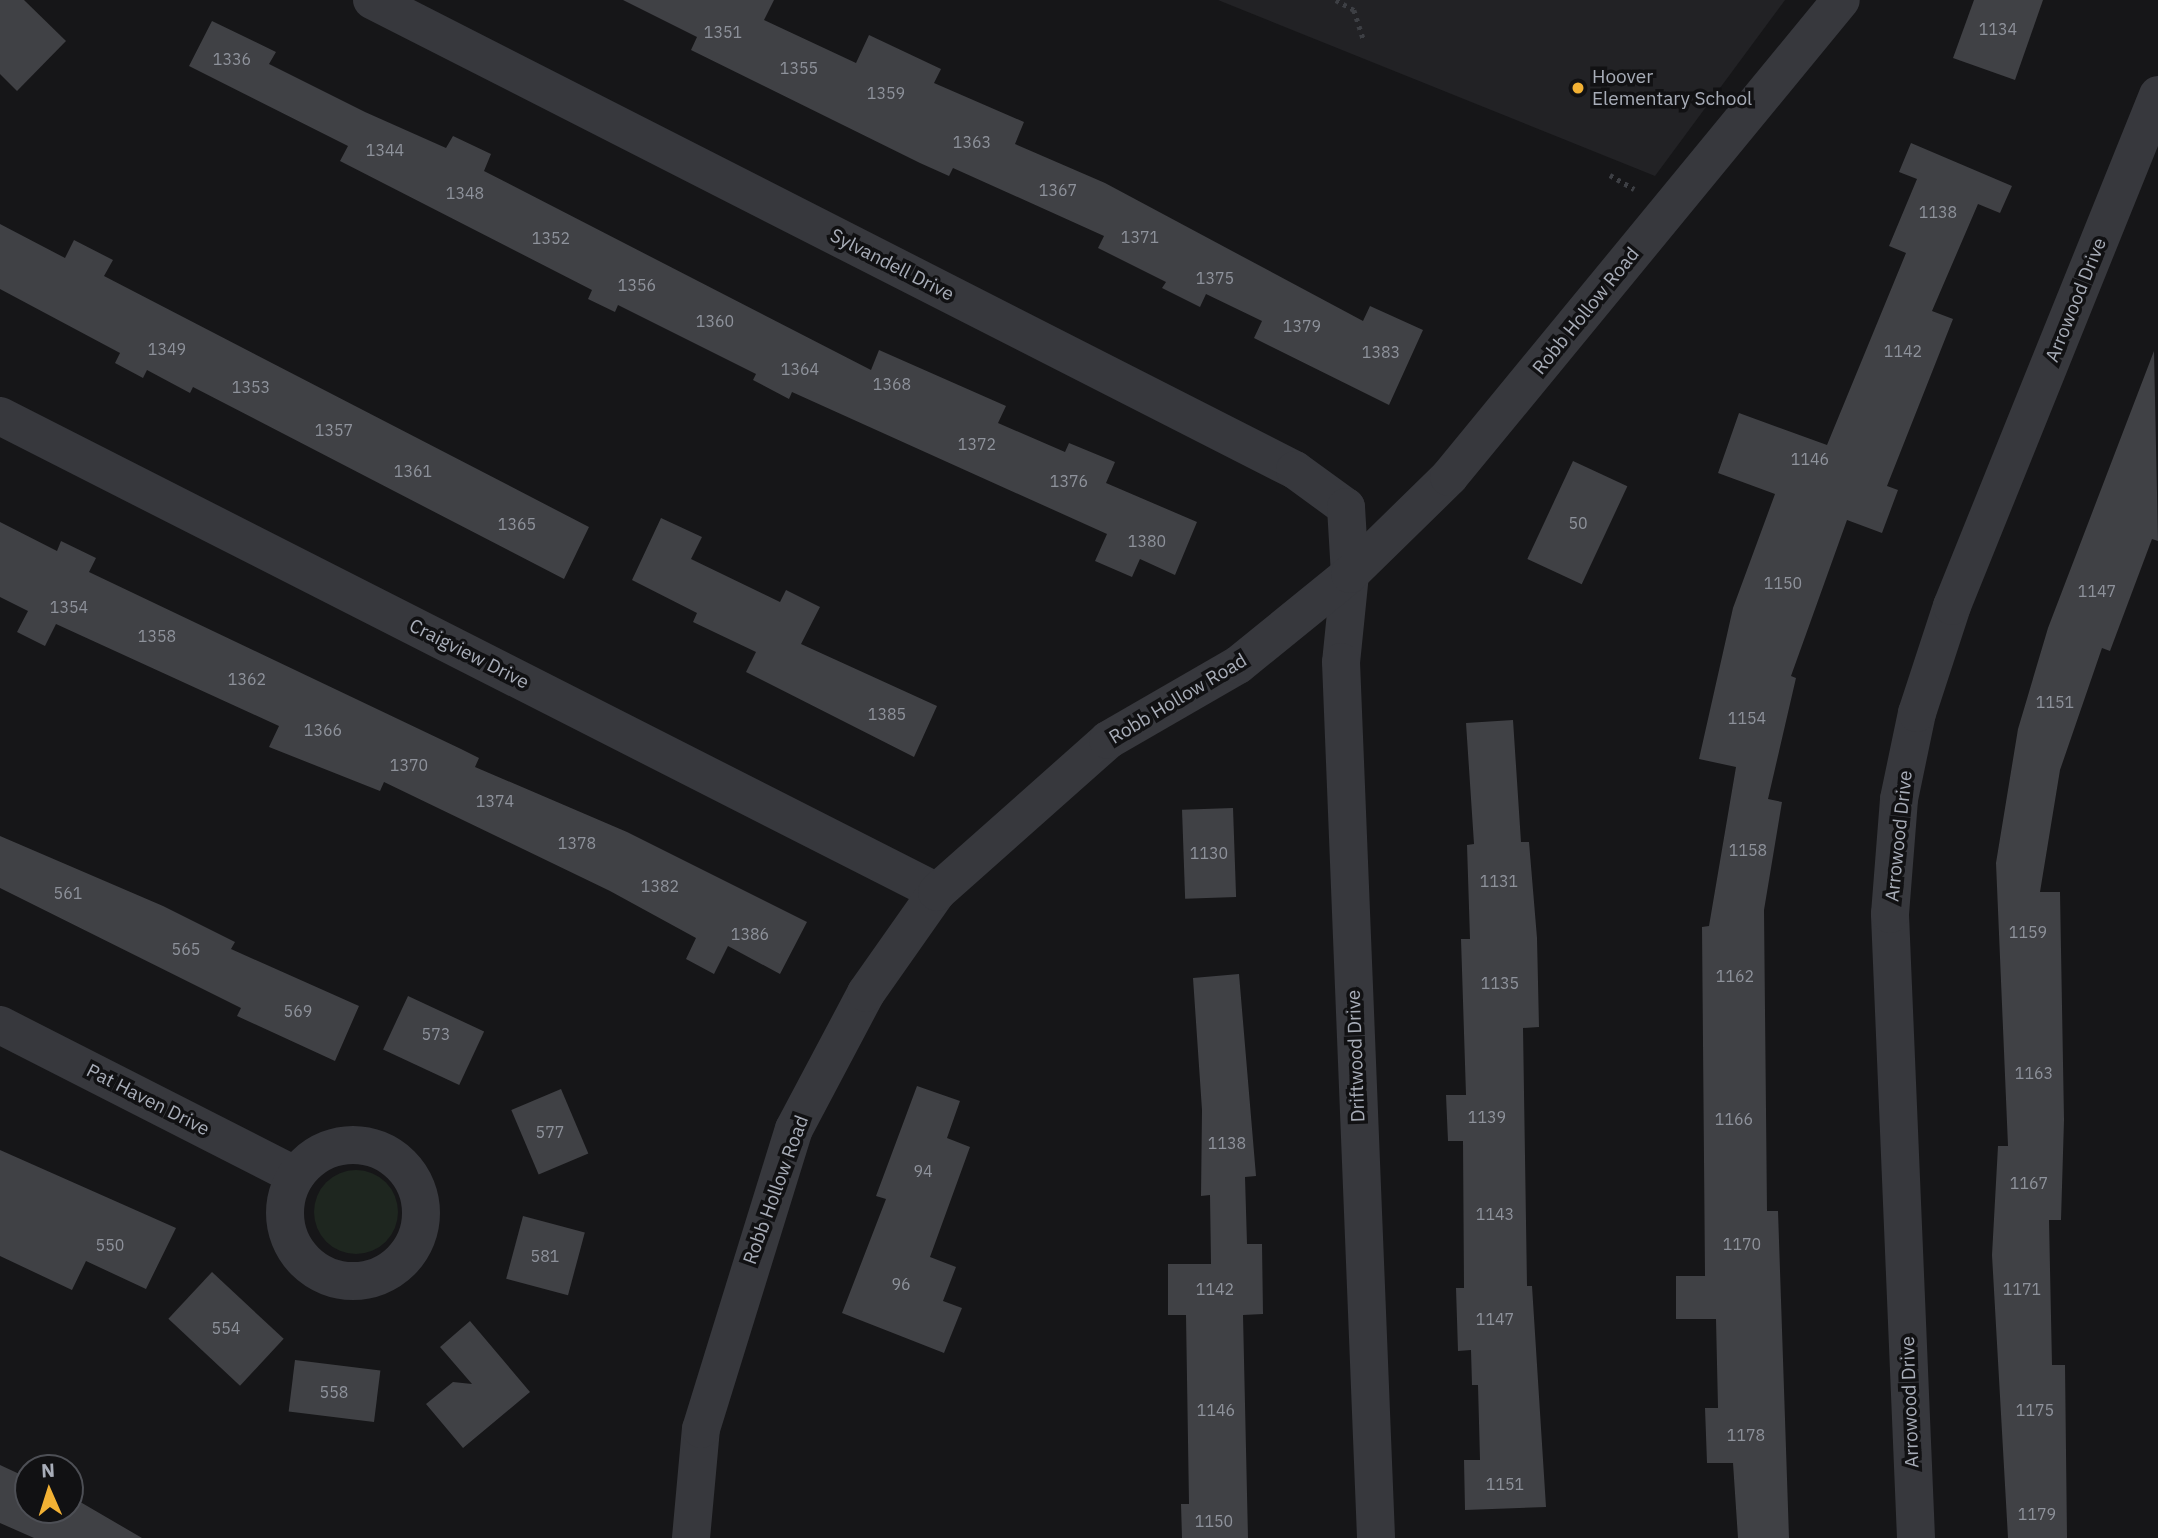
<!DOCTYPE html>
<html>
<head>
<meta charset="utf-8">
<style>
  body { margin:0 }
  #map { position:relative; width:2158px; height:1538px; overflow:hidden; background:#161618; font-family:"IBM Plex Sans",sans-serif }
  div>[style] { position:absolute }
  .built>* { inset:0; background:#222225 }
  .green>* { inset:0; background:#1e261f }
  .round { border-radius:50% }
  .building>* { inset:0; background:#404145; transform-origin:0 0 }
  .path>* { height:4.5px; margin-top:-2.25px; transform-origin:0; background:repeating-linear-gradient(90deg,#3d3f44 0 3.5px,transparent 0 8.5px) }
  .street>* { height:38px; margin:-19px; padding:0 19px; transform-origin:19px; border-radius:19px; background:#37383d }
  .street>.ring { margin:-19px; padding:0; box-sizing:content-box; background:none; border:38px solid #37383d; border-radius:50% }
  .dots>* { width:19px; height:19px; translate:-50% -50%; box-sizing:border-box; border:4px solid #111113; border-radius:50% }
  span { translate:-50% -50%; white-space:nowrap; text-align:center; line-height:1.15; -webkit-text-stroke:7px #111113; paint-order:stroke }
  .number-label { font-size:16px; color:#8e929b }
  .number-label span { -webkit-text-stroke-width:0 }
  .poi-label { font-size:19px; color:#a8adb8 }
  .left { translate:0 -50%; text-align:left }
  .street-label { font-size:19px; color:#a8adb8 }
  .north { position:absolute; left:14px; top:1454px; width:70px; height:70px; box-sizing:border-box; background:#111113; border:2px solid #4d4f55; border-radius:50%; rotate:357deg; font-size:19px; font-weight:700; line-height:28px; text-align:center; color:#a8adb8 }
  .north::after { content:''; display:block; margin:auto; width:24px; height:32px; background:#f2b134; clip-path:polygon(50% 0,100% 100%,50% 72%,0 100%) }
</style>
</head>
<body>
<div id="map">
  <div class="built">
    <i style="clip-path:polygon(1218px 0,1785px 0,1655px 176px)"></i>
  </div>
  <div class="green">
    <i class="round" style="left:314px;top:1170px;width:84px;height:84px"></i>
  </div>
  <div class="building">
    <i style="clip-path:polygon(0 0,24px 0,66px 41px,17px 91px,0 74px)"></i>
    <i style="clip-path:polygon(623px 0,774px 0,764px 20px,856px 63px,869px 35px,941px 69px,934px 83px,1024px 122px,1015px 144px,1105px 183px,1363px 321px,1370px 306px,1423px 330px,1389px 405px,1254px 338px,1262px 321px,1206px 294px,1200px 307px,1162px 288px,1166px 282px,1098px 248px,1104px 236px,953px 168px,949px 176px,920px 163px,691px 50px,697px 37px)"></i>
    <i style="clip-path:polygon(1974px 0,2043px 0,2015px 80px,1953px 58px)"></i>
    <i style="clip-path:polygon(212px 21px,276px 52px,269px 64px,365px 112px,446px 148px,453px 136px,491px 154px,484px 171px,871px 370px,879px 350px,1006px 406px,998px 423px,1065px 452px,1069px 443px,1115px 462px,1106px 483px,1197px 522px,1175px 575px,1140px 559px,1132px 577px,1095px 561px,1107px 534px,792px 392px,789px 399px,753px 380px,756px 374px,618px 305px,615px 312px,588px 299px,592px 290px,340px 161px,348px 146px,189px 66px)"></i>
    <i style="clip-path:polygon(1911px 143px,2012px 186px,2000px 213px,1978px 204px,1932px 311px,1953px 319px,1887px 486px,1898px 490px,1882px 533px,1847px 520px,1791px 676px,1796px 678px,1768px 799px,1782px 802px,1764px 910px,1767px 1211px,1778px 1211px,1789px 1538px,1738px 1538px,1733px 1463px,1707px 1463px,1705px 1408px,1718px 1408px,1716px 1319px,1676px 1319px,1676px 1276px,1705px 1276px,1702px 927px,1709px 926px,1736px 767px,1699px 759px,1733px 608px,1775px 494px,1718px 473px,1739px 413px,1827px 445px,1906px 253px,1889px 246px,1917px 179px,1899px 172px)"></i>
    <i style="clip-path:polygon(0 224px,65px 258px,74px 240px,113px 260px,104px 276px,589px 527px,564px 579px,193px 387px,190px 393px,147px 370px,143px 378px,115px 363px,120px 353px,0 289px)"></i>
    <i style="clip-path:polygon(2154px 351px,2158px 541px,2152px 539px,2110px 651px,2102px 648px,2060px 770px,2040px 892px,2060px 892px,2064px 1120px,2061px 1220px,2049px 1220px,2052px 1365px,2065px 1365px,2067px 1538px,2008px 1538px,1992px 1255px,1998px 1146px,2008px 1146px,1996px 863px,2018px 729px,2048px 628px)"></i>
    <i style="left:1573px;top:461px;width:60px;height:108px;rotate:25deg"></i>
    <i style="clip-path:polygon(661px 518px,702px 537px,691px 559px,780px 602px,786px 590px,820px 607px,801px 644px,937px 706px,914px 757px,746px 672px,756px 652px,693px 622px,697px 613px,632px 580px)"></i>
    <i style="clip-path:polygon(0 522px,57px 551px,61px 541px,96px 558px,89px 572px,461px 749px,479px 758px,475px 767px,627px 832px,807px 922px,780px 974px,728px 946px,714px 974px,686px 959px,696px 938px,610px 891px,384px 782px,380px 791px,269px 747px,279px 726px,56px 624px,45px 646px,17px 632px,28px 611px,0 597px)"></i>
    <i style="clip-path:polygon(1513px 720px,1521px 842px,1529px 842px,1537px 938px,1539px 1027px,1523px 1028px,1527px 1286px,1532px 1286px,1546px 1507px,1465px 1510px,1464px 1460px,1480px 1460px,1478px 1385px,1472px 1385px,1471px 1350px,1458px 1351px,1456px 1288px,1464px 1288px,1463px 1141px,1448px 1141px,1446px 1095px,1466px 1095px,1461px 939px,1470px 939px,1467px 845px,1474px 844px,1466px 723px)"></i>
    <i style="left:1233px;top:808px;width:89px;height:51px;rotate:88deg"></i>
    <i style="clip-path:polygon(0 836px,163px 906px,235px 942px,231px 949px,359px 1006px,335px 1061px,237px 1016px,241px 1008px,0 888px)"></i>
    <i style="clip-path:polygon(1239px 974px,1256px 1176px,1245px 1177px,1247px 1244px,1262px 1244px,1263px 1314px,1243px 1315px,1248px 1538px,1182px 1538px,1181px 1504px,1189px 1504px,1186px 1315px,1168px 1315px,1168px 1264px,1211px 1264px,1210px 1195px,1201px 1196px,1202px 1110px,1193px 978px)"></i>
    <i style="left:408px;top:996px;width:84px;height:59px;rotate:25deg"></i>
    <i style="clip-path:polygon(917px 1086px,960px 1101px,947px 1138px,970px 1147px,930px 1257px,956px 1267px,943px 1301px,962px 1308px,944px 1353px,842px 1313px,886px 1199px,876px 1196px)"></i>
    <i style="left:561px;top:1089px;width:70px;height:54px;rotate:67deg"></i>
    <i style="clip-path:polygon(0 1150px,176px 1228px,146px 1289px,86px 1261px,72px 1290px,0 1256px)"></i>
    <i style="left:523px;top:1216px;width:64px;height:65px;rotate:15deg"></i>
    <i style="left:212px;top:1272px;width:98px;height:64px;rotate:43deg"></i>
    <i style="clip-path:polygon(470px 1321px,530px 1392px,463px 1448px,426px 1404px,453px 1382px,472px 1384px,440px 1347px)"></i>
    <i style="left:295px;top:1360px;width:86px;height:52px;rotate:7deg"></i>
    <i style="clip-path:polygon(0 1465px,28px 1478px,28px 1510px,70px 1510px,70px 1496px,142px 1538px,34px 1538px,0 1523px)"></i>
  </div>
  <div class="path">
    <i style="left:1336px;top:0;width:21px;rotate:29deg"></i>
    <i style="left:1354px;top:10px;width:33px;rotate:72deg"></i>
    <i style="left:1610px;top:175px;width:28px;rotate:30deg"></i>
  </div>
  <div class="street">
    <i style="left:372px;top:0;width:1036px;rotate:26.99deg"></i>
    <i style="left:1295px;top:470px;width:63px;rotate:36deg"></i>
    <i style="left:1346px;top:507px;width:67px;rotate:86.6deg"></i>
    <i style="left:1350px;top:574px;width:88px;rotate:95.8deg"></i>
    <i style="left:1341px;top:662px;width:877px;rotate:87.71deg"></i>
    <i style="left:0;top:416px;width:1051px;rotate:26.93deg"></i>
    <i style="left:0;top:1025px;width:332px;rotate:27deg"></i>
    <i class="ring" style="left:285px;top:1145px;width:98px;height:98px"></i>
    <i style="left:691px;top:1538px;width:109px;rotate:-84.8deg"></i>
    <i style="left:701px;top:1429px;width:314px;rotate:-72.8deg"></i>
    <i style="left:794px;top:1129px;width:154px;rotate:-62.1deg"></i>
    <i style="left:866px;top:993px;width:123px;rotate:-54.9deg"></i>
    <i style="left:937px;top:892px;width:229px;rotate:-41.6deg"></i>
    <i style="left:1108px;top:740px;width:150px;rotate:-30deg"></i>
    <i style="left:1238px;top:665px;width:144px;rotate:-39.1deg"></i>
    <i style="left:1350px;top:574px;width:139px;rotate:-44.4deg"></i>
    <i style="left:1449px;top:477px;width:617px;rotate:-50.59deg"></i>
    <i style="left:1916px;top:1538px;width:625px;rotate:-92.39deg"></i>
    <i style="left:1890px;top:914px;width:115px;rotate:-85.5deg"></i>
    <i style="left:1899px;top:799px;width:88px;rotate:-78.2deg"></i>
    <i style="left:1917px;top:713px;width:113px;rotate:-71.9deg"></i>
    <i style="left:1952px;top:606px;width:551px;rotate:-68.04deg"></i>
  </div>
  <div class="dots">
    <i style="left:1578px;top:88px;background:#f2b134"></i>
  </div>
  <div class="number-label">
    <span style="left:1998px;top:29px">1134</span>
    <span style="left:723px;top:32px">1351</span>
    <span style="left:232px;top:59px">1336</span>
    <span style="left:799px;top:68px">1355</span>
    <span style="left:886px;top:93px">1359</span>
    <span style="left:972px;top:142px">1363</span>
    <span style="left:385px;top:150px">1344</span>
    <span style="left:1058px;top:190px">1367</span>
    <span style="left:465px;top:193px">1348</span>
    <span style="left:1938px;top:212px">1138</span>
    <span style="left:1140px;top:237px">1371</span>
    <span style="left:551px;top:238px">1352</span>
    <span style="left:1215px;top:278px">1375</span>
    <span style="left:637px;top:285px">1356</span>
    <span style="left:715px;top:321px">1360</span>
    <span style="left:1302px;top:326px">1379</span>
    <span style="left:167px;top:349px">1349</span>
    <span style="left:1903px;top:351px">1142</span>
    <span style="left:1381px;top:352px">1383</span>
    <span style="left:800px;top:369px">1364</span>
    <span style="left:892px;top:384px">1368</span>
    <span style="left:251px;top:387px">1353</span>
    <span style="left:334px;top:430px">1357</span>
    <span style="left:977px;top:444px">1372</span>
    <span style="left:1810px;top:459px">1146</span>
    <span style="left:413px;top:471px">1361</span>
    <span style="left:1069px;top:481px">1376</span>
    <span style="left:1578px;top:523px">50</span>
    <span style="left:517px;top:524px">1365</span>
    <span style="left:1147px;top:541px">1380</span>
    <span style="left:1783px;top:583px">1150</span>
    <span style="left:2097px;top:591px">1147</span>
    <span style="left:69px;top:607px">1354</span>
    <span style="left:157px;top:636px">1358</span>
    <span style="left:247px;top:679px">1362</span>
    <span style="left:2055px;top:702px">1151</span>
    <span style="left:887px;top:714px">1385</span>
    <span style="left:1747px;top:718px">1154</span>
    <span style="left:323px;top:730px">1366</span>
    <span style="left:409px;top:765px">1370</span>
    <span style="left:495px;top:801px">1374</span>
    <span style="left:577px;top:843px">1378</span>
    <span style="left:1748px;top:850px">1158</span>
    <span style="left:1209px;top:853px">1130</span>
    <span style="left:1499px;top:881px">1131</span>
    <span style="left:660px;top:886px">1382</span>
    <span style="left:68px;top:893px">561</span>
    <span style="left:2028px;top:932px">1159</span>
    <span style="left:750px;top:934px">1386</span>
    <span style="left:186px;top:949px">565</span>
    <span style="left:1735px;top:976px">1162</span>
    <span style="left:1500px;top:983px">1135</span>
    <span style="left:298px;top:1011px">569</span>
    <span style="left:436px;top:1034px">573</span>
    <span style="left:2034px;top:1073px">1163</span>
    <span style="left:1487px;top:1117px">1139</span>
    <span style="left:1734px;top:1119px">1166</span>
    <span style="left:550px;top:1132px">577</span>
    <span style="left:1227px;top:1143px">1138</span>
    <span style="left:923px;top:1171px">94</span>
    <span style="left:2029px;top:1183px">1167</span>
    <span style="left:1495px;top:1214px">1143</span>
    <span style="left:1742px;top:1244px">1170</span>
    <span style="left:110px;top:1245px">550</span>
    <span style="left:545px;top:1256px">581</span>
    <span style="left:901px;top:1284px">96</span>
    <span style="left:1215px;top:1289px">1142</span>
    <span style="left:2022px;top:1289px">1171</span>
    <span style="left:1495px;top:1319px">1147</span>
    <span style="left:226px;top:1328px">554</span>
    <span style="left:334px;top:1392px">558</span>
    <span style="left:1216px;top:1410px">1146</span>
    <span style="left:2035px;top:1410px">1175</span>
    <span style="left:1746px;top:1435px">1178</span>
    <span style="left:1505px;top:1484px">1151</span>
    <span style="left:2037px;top:1514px">1179</span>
    <span style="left:1214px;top:1521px">1150</span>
  </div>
  <div class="poi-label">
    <span class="left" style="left:1592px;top:88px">Hoover<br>Elementary School</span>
  </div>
  <div class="street-label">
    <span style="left:892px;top:265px;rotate:27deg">Sylvandell Drive</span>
    <span style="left:2076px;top:300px;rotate:-68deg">Arrowood Drive</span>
    <span style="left:1586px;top:311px;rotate:-51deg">Robb Hollow Road</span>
    <span style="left:469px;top:654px;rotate:27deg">Craigview Drive</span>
    <span style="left:1178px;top:699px;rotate:-31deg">Robb Hollow Road</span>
    <span style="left:1899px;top:836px;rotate:-84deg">Arrowood Drive</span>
    <span style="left:1356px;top:1056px;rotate:-92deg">Driftwood Drive</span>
    <span style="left:148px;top:1100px;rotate:27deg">Pat Haven Drive</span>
    <span style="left:776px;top:1190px;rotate:-70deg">Robb Hollow Road</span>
    <span style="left:1910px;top:1402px;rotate:-92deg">Arrowood Drive</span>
  </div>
  <div class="north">N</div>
</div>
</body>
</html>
